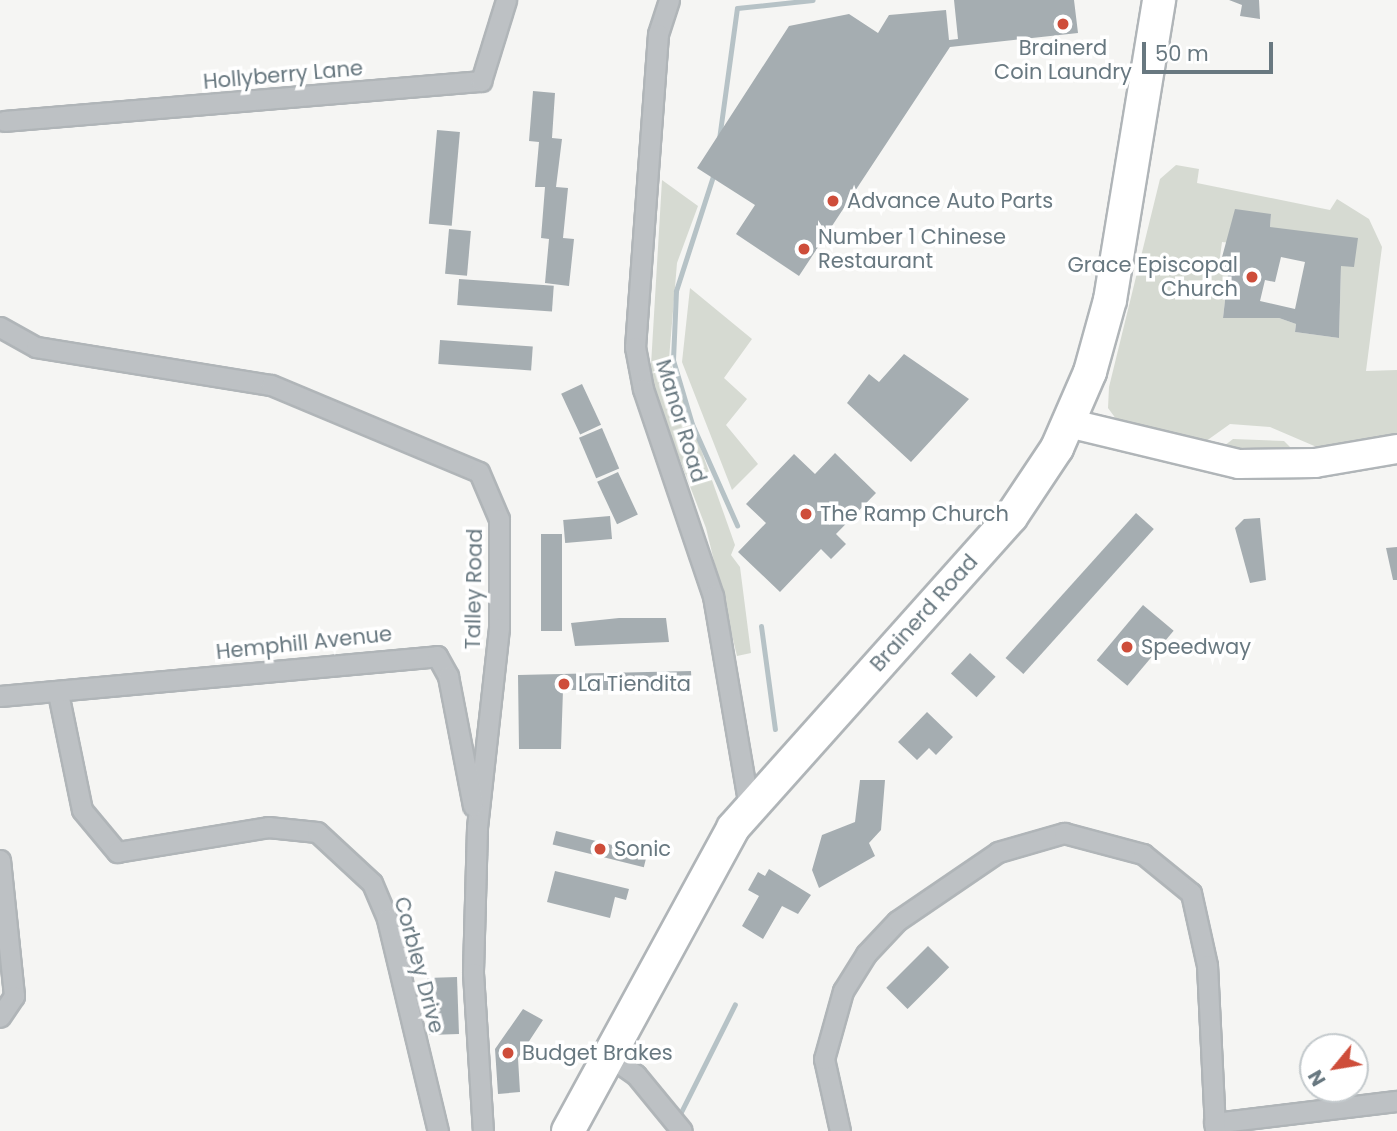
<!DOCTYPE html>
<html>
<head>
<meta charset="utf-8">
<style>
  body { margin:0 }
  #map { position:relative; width:1397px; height:1131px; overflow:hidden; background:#f5f5f3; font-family:Poppins,sans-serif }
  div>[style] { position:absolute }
  .green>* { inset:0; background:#d6dad2 }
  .stream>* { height:5px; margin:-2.5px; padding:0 2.5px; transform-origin:2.5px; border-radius:2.5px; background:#b6c2c6 }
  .building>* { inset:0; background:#a5adb1; transform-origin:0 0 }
  .roads { filter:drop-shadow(2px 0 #b0b5b8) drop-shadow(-2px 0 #b0b5b8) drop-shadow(0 2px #b0b5b8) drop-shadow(0 -2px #b0b5b8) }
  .street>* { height:19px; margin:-9.5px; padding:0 9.5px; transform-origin:9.5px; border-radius:9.5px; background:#bdc1c4 }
  .secondary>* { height:28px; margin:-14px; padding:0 14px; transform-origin:14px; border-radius:14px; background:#fff }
  .primary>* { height:32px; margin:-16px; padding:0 16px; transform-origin:16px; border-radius:16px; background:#fff }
  .dots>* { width:19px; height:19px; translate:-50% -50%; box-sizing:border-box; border:4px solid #fff; border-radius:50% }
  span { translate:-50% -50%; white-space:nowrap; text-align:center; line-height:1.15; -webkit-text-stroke:7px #fff; paint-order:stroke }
  .poi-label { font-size:21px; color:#687880 }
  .left { translate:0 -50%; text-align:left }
  .right { translate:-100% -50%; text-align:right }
  .street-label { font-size:21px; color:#687880 }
  .north { position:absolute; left:1299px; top:1033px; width:70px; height:70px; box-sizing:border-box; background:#fff; border:2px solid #c3c9cc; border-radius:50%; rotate:240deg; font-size:19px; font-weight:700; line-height:28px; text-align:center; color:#687880 }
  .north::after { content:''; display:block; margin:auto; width:24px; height:32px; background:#ce4d3a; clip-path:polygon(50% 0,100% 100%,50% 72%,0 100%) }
  .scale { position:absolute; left:1142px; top:42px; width:131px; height:32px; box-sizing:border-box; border:4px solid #687880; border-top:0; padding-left:9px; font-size:21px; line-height:24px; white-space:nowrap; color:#687880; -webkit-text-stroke:5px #fff; paint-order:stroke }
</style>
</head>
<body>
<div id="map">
  <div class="green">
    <i style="clip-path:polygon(evenodd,1176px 165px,1199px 169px,1197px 183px,1330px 210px,1337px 199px,1369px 219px,1382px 247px,1366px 371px,1397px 370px,1397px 433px,1319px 448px,1270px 427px,1230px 424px,1202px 444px,1119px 423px,1108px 408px,1109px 387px,1160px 179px,1176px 165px,1271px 214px,1270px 227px,1341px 266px,1339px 338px,1295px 332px,1296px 324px,1279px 318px,1223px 318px,1228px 274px,1218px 272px,1222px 242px,1231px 243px,1271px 214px)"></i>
    <i style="clip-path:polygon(662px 180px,698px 206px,677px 263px,669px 359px,735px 545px,731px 555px,740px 567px,751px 653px,737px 656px,706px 528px,650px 382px)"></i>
    <i style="clip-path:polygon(690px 288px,752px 339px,724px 378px,747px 399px,726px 425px,758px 464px,732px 490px,682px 362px)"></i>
    <i style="clip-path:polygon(1233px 439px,1284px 441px,1296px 453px,1240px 454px,1224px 446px)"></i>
  </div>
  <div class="stream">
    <i style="left:719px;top:139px;width:132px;rotate:-82.2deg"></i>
    <i style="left:737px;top:8px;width:76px;rotate:-6deg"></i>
    <i style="left:714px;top:173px;width:124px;rotate:107.9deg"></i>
    <i style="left:676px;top:291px;width:69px;rotate:92.5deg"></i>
    <i style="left:673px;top:360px;width:67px;rotate:73.5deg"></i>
    <i style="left:692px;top:424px;width:111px;rotate:66deg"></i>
    <i style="left:761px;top:626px;width:104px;rotate:82.3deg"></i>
    <i style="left:678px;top:1118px;width:127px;rotate:-63.4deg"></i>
  </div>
  <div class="building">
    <i style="clip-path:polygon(954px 0,1074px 0,1078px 33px,950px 47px,799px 276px,736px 234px,755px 205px,697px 168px,789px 26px,849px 14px,878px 33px,889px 15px,946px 10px,949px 40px,958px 39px)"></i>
    <i style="clip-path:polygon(1229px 0,1259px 0,1260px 19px,1240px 16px,1242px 5px)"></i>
    <i style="clip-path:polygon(533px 91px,555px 93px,552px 138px,562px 139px,556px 187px,568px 188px,563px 238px,574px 239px,569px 286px,545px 283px,549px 239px,541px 238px,545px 187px,535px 187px,539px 142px,529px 141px)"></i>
    <i style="left:437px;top:130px;width:23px;height:94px;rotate:5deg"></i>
    <i style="clip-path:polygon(evenodd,1235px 209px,1271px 214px,1270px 227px,1358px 238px,1354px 267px,1341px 266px,1339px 338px,1295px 332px,1296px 324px,1279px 318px,1223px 318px,1228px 274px,1218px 272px,1235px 209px,1281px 257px,1305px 262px,1295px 309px,1260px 301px,1265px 280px,1275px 282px,1281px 257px)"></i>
    <i style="left:449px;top:229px;width:22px;height:45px;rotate:5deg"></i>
    <i style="left:459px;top:279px;width:95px;height:26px;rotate:4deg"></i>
    <i style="left:440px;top:340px;width:93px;height:24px;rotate:4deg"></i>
    <i style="clip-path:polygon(904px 354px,969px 399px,911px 462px,847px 403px,869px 374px,879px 382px)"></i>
    <i style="left:582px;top:384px;width:45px;height:23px;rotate:65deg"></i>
    <i style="left:602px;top:428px;width:44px;height:25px;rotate:67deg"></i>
    <i style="clip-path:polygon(835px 453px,876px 493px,836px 534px,846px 544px,831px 559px,821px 549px,780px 592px,738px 552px,766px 523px,746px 504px,794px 454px,815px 474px)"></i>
    <i style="left:618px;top:472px;width:47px;height:23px;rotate:65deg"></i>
    <i style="left:1136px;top:513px;width:24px;height:195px;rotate:42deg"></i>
    <i style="left:610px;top:516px;width:23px;height:47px;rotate:85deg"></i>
    <i style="clip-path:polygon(1260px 518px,1266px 580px,1250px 583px,1235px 528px,1244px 519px)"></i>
    <i style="left:541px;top:534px;width:21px;height:97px"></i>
    <i style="clip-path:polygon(1397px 547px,1397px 580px,1393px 580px,1386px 548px)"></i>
    <i style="left:1143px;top:605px;width:40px;height:72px;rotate:40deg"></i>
    <i style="clip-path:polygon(619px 618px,666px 618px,669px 642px,575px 646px,571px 623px)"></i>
    <i style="left:970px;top:653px;width:35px;height:28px;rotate:43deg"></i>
    <i style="clip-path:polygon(691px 671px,692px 690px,563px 690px,561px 749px,519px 749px,518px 675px)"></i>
    <i style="clip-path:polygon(927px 712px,953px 737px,936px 755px,929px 748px,917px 760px,898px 742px)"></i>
    <i style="clip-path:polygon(860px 780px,885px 780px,881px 830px,869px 843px,875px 856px,819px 888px,812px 870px,822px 835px,855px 822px)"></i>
    <i style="left:556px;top:831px;width:94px;height:14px;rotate:14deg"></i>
    <i style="clip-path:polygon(769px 869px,811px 895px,798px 914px,782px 906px,763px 939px,742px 926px,759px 896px,748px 890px,758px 872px,765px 876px)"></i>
    <i style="clip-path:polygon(555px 871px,629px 889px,626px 900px,615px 897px,610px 918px,547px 902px)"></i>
    <i style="left:928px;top:946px;width:30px;height:59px;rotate:45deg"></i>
    <i style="left:457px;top:977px;width:57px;height:30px;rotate:88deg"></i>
    <i style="clip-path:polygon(523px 1009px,543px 1020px,518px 1058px,520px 1092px,498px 1094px,495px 1049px)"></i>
  </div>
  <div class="roads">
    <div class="street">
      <i style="left:669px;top:0;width:36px;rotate:108deg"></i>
      <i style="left:658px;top:34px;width:314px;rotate:94.2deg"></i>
      <i style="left:635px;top:347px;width:43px;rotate:79.2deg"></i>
      <i style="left:643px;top:389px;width:219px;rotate:71.3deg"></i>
      <i style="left:713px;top:596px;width:214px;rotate:80.3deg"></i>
      <i style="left:4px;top:121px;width:479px;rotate:-4.8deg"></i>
      <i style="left:481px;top:81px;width:85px;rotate:-72.8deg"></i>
      <i style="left:0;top:327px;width:41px;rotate:29.1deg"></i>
      <i style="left:36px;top:347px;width:238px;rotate:9.2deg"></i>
      <i style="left:271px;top:385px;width:225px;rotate:22.7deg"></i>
      <i style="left:479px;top:472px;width:51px;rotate:66.9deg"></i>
      <i style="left:499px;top:519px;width:109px;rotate:90deg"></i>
      <i style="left:499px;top:628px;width:201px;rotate:96.3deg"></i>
      <i style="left:477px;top:828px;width:145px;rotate:91.6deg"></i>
      <i style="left:473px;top:973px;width:158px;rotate:86.4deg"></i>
      <i style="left:58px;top:693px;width:119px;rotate:78.4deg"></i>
      <i style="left:82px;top:810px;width:55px;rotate:50.2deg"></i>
      <i style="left:117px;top:852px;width:153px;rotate:-9.4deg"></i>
      <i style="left:268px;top:827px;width:49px;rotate:5.8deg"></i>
      <i style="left:317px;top:832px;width:75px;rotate:42.8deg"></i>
      <i style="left:372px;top:883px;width:39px;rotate:67deg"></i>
      <i style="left:387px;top:919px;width:218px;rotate:76.5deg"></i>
      <i style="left:0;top:696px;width:439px;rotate:-5.2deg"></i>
      <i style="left:437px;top:656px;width:23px;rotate:61deg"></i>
      <i style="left:448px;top:676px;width:132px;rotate:79.1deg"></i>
      <i style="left:0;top:860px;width:137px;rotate:84.1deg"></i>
      <i style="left:14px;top:996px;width:25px;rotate:124deg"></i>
      <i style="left:609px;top:1056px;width:33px;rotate:35deg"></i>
      <i style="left:636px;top:1075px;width:72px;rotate:50.6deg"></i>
      <i style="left:1214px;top:1123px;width:184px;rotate:-6.9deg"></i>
      <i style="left:840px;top:1131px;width:74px;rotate:-102.5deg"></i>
      <i style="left:824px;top:1059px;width:71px;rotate:-74.4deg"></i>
      <i style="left:843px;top:991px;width:44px;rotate:-58.1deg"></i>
      <i style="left:866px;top:954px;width:45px;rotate:-46.8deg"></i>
      <i style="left:897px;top:921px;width:122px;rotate:-34.3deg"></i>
      <i style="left:998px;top:852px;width:69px;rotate:-16.1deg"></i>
      <i style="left:1064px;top:833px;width:82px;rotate:14.9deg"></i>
      <i style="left:1143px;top:854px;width:62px;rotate:39.1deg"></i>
      <i style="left:1191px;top:893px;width:74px;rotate:77.5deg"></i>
      <i style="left:1207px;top:965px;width:166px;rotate:87.2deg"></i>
    </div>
    <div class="secondary">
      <i style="left:1068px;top:423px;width:176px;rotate:13.5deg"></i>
      <i style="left:1239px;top:464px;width:76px;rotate:-0.8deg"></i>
      <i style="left:1315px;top:463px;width:83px;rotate:-9.7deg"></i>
    </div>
    <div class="primary">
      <i style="left:568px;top:1131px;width:345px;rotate:-61.4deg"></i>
      <i style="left:733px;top:828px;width:417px;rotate:-48.2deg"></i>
      <i style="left:1011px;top:517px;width:83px;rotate:-56.3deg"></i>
      <i style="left:1057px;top:448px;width:83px;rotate:-66.5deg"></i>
      <i style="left:1090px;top:372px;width:75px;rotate:-74.5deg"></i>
      <i style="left:1110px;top:300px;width:304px;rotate:-80.7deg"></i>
    </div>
  </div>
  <div class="dots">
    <i style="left:1063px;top:24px;background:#ce4d3a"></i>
    <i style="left:833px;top:201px;background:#ce4d3a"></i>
    <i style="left:804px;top:249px;background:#ce4d3a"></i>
    <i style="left:1252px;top:277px;background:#ce4d3a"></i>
    <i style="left:806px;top:514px;background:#ce4d3a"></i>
    <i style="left:1127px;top:647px;background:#ce4d3a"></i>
    <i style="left:564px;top:684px;background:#ce4d3a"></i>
    <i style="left:600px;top:849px;background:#ce4d3a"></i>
    <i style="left:508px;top:1053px;background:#ce4d3a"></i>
  </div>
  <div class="poi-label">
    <span style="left:1063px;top:60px">Brainerd<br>Coin Laundry</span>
    <span class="left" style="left:847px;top:201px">Advance Auto Parts</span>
    <span class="left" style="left:818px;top:249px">Number 1 Chinese<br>Restaurant</span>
    <span class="right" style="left:1238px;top:277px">Grace Episcopal<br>Church</span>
    <span class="left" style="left:820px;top:514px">The Ramp Church</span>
    <span class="left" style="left:1141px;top:647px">Speedway</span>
    <span class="left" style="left:578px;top:684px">La Tiendita</span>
    <span class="left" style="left:614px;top:849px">Sonic</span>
    <span class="left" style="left:522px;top:1053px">Budget Brakes</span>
  </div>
  <div class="street-label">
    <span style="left:283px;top:75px;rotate:-5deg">Hollyberry Lane</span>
    <span style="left:681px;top:421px;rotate:73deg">Manor Road</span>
    <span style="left:474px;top:589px;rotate:-89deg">Talley Road</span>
    <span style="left:924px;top:613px;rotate:-48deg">Brainerd Road</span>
    <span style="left:304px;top:643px;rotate:-6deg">Hemphill Avenue</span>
    <span style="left:419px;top:965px;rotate:75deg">Corbley Drive</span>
  </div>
  <div class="north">N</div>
  <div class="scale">50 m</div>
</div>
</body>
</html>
